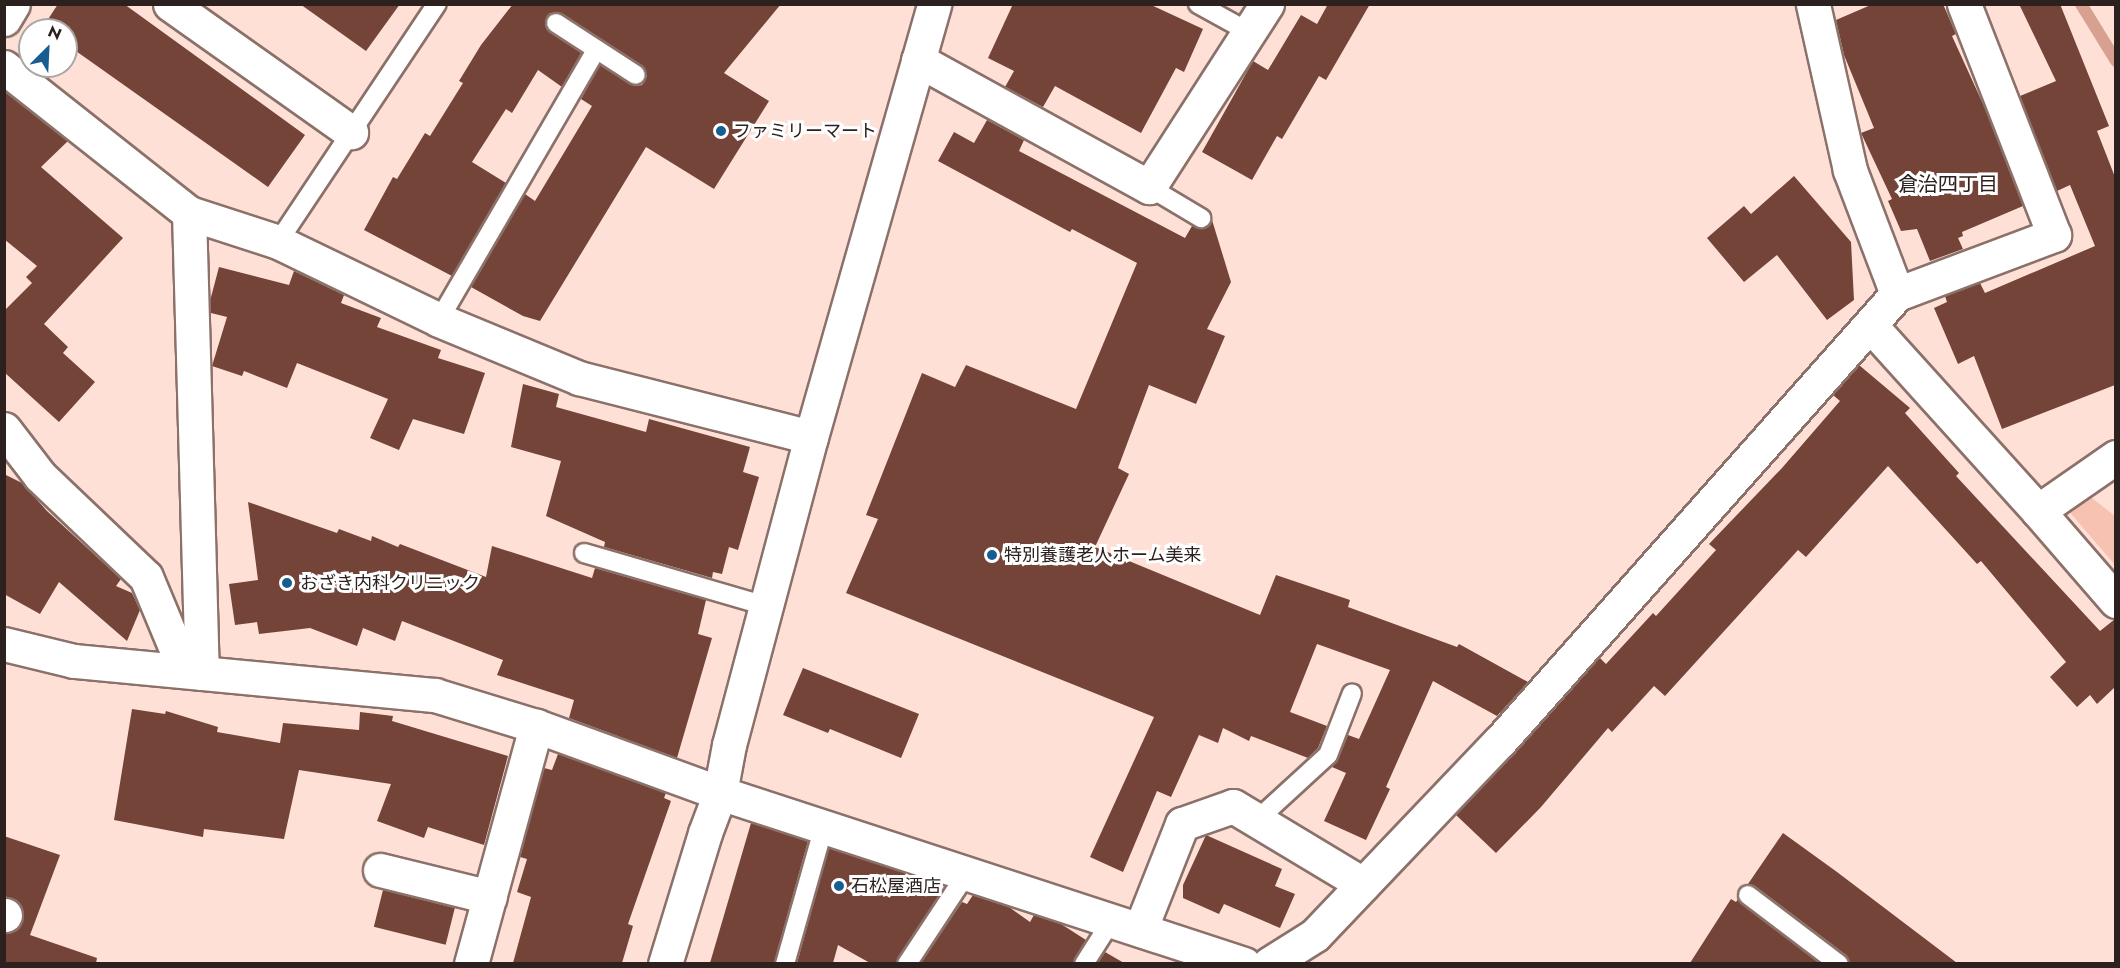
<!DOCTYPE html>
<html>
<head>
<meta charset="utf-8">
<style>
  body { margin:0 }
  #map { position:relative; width:2120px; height:968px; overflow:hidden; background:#fee0d7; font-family:Jost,"Noto Sans JP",sans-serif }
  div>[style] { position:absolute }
  .green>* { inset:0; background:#f8c2b2 }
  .stream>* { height:12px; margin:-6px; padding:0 6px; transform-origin:6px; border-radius:6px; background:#d7a091 }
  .building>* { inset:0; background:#734437; transform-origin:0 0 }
  .roads { filter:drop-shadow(2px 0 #8b7169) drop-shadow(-2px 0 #8b7169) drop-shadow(0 2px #8b7169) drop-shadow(0 -2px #8b7169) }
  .lane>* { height:18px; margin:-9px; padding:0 9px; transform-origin:9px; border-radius:9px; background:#fff }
  .street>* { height:33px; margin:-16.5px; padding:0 16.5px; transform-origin:16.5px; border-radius:16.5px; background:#fff }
  .secondary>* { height:33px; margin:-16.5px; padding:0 16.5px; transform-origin:16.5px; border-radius:16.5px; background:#fff }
  .dots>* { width:16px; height:16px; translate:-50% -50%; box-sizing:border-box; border:3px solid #fff; border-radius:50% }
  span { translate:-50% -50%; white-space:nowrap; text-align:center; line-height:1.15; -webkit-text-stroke:6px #fff; paint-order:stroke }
  .poi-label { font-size:18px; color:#2c211e }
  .left { translate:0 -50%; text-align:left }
  .neighbourhood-label { font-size:20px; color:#2c211e }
  .frame { position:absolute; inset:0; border:6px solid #2c211e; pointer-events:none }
  .north { position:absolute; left:18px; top:18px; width:60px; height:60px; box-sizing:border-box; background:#fff; border:2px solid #aba6a5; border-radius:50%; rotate:24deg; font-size:16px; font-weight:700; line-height:24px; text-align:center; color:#2c211e }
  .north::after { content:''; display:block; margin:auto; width:21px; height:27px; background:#175d91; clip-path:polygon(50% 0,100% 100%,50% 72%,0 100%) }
</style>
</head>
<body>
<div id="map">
  <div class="green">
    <i style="clip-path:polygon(2083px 491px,2115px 516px,2115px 565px,2067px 509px)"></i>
  </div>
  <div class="stream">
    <i style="left:2081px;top:4px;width:67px;rotate:58.4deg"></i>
  </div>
  <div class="building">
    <i style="clip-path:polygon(58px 4px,124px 4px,305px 135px,268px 187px,66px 44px,66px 30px,46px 30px,43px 27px)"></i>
    <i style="clip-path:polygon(300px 4px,400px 4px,366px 51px)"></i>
    <i style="clip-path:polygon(513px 4px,781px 4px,724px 73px,769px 101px,714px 189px,646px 147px,540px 321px,523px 316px,471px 287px,525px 194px,535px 201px,592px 106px,581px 99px,600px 65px,635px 86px,642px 85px,647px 76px,642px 66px,562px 14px,550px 13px,545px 22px,546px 28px,581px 53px,562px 87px,538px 70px,512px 113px,506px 109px,472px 162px,506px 183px,452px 276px,364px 230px,393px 177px,397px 179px,425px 133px,430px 136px,463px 83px,459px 81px,481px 45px)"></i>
    <i style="clip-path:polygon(1013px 4px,1149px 4px,1203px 29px,1184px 72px,1176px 68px,1141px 133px,1055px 86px,1043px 107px,1005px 87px,1014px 71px,988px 58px)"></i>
    <i style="clip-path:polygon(1328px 4px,1370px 4px,1326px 80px,1319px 76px,1282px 139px,1277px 136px,1252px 180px,1202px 152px,1253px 61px,1268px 70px,1301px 15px,1317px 24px)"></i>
    <i style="clip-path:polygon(1873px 4px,1943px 4px,1956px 34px,1952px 36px,1984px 106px,2023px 206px,1962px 232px,1963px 236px,1958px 238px,1963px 249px,1930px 261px,1917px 229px,1901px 231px,1888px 201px,1892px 199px,1861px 133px,1874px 128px,1844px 55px,1836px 20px)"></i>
    <i style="clip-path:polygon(2019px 4px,2060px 4px,2109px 126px,2097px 131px,2115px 177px,2115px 385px,2002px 429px,1974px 356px,1958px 364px,1934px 308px,1947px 302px,1945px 296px,1980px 283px,1985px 293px,2095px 246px,2070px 185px,2057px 191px,2020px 96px,2056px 81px)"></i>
    <i style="clip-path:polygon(4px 91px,68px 141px,41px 167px,123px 238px,44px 324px,68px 347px,63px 353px,95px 382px,59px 422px,4px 372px,4px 311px,32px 283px,26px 277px,37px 266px,4px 239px)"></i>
    <i style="clip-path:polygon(987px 120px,1024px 140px,1019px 151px,1185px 238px,1192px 226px,1206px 228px,1212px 220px,1231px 282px,1207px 329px,1225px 336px,1196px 404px,1149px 385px,1118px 468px,1129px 474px,1095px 547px,1260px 615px,1276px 575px,1350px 600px,1348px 607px,1457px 647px,1459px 644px,1528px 682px,1497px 716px,1433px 681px,1386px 787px,1390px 789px,1366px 840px,1324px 821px,1346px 773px,1332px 767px,1338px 759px,1348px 735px,1359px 739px,1390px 670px,1317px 644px,1290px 712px,1327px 726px,1318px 748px,1308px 758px,1251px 736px,1249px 741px,1223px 728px,1218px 743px,1199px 735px,1171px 797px,1157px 791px,1123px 872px,1090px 857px,1154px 717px,846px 593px,878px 519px,866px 515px,922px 373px,955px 387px,966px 365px,1076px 409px,1137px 263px,1072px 229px,1070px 232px,938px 161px,954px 132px,974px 143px)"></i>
    <i style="clip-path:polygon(1794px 176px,1851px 242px,1854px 300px,1827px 320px,1777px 255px,1744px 282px,1707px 238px,1744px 206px,1751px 214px)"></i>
    <i style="clip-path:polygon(219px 267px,289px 285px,294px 271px,344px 295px,341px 303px,381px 318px,377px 327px,441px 350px,438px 358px,485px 373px,464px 434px,413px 419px,399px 450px,370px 438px,388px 399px,297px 363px,287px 388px,244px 371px,242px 376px,212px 366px,227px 317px,211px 313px,210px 301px)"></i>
    <i style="clip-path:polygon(1859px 365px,1910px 408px,1905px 413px,1959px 473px,1956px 476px,2100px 631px,2115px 619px,2115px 687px,2097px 704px,2090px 695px,2077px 707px,2050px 677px,2066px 662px,1981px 561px,1977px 564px,1888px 466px,1806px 557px,1798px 550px,1665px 696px,1654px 686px,1612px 732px,1608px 728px,1541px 807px,1496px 853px,1456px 815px,1599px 657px,1606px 664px,1653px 613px,1656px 616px,1716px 550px,1709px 544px,1782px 468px,1840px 401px,1833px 395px)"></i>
    <i style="clip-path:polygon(523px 384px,559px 394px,556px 407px,646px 432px,649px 419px,750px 447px,743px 472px,759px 477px,738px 550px,729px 547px,722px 574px,713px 572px,712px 578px,604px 547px,605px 542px,546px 516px,561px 461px,511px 447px)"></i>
    <i style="clip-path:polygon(4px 474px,22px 483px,47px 511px,121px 579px,116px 586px,132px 593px,140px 610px,127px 641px,59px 582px,40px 614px,4px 594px)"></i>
    <i style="clip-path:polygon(248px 502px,337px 533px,339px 529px,371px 541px,372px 536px,398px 547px,400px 544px,486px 577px,492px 546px,592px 578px,595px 568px,706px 600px,698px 634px,712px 638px,677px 758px,569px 718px,574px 700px,497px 675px,503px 660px,402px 621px,395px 641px,363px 628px,357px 646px,310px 628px,259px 634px,257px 622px,235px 625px,229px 584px,258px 580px)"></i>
    <i style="clip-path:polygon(803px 668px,919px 714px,901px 758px,830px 729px,828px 733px,783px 715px)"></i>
    <i style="clip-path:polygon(132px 709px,165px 714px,166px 711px,218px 727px,217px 732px,280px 743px,283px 723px,359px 730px,360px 712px,393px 716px,392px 721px,508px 756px,484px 845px,428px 827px,424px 838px,377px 821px,391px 784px,299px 770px,284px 839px,204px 829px,203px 837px,114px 820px)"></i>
    <i style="clip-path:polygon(558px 754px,666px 793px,664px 798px,671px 801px,628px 924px,633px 926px,622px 963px,513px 963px,531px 897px,517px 892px,527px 859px,520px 857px,544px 768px,552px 770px)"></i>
    <i style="clip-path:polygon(751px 823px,808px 841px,774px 963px,710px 963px)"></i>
    <i style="clip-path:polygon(1783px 833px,1837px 872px,1957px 963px,1850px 963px,1846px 955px,1755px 886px,1748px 884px)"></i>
    <i style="clip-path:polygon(1206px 835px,1282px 869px,1275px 886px,1295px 894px,1280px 928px,1224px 904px,1219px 914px,1183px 898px,1183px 885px)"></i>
    <i style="clip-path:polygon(4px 836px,60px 855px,30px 935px,97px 958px,96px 963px,4px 963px,4px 934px,15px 931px,21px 924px,24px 916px,21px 905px,14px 899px,4px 896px)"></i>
    <i style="clip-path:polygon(829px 848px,918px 877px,942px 891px,896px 963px,870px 963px,838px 945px,833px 963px,797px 963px)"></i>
    <i style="left:383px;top:890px;width:74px;height:38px;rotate:14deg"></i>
    <i style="clip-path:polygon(973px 895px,1009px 907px,1030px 922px,1034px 915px,1061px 924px,1086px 940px,1073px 963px,921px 963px,962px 902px,967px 904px)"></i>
    <i style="clip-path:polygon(1731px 899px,1736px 902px,1738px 899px,1820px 963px,1690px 963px)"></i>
    <i style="clip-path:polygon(1105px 952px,1124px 963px,1098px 963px)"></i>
  </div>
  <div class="roads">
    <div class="lane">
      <i style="left:1198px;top:4px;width:58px;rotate:28.8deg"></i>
      <i style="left:556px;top:23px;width:95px;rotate:33deg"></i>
      <i style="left:1149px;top:187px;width:61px;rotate:30.8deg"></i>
      <i style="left:278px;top:242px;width:286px;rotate:-56.3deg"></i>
      <i style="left:439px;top:320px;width:312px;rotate:-59.8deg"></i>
      <i style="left:584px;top:553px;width:191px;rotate:16.2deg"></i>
      <i style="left:1257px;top:820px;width:96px;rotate:-42.5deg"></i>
      <i style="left:1328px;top:755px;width:66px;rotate:-68.8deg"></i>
      <i style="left:1748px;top:895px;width:114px;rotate:37.2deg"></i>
      <i style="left:785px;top:964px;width:143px;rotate:-74.2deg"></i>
      <i style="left:907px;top:964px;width:109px;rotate:-56.6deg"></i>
      <i style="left:1084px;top:964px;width:52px;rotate:-57.5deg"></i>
    </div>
    <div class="street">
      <i style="left:170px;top:4px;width:222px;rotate:35.3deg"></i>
      <i style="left:4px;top:19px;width:17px;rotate:-59deg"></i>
      <i style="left:918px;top:60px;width:264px;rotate:28.8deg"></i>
      <i style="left:1149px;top:187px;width:218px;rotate:-57.2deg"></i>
      <i style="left:4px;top:67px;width:236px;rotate:38.3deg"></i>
      <i style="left:189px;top:213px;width:460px;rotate:88.4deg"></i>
      <i style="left:189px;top:213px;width:94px;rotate:18deg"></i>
      <i style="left:278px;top:242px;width:179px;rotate:25.8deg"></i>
      <i style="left:439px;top:320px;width:152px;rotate:22.5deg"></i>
      <i style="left:579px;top:378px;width:239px;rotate:14.3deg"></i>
      <i style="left:1897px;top:294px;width:168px;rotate:-20.6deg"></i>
      <i style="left:2054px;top:235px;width:248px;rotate:-111.3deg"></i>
      <i style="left:1870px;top:325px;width:251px;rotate:47.9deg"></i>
      <i style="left:2038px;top:511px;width:95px;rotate:-34.7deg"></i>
      <i style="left:4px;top:429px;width:59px;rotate:52.5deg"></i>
      <i style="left:40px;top:476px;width:146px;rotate:43.6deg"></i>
      <i style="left:146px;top:577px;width:83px;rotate:67.4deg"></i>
      <i style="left:178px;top:654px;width:31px;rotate:38deg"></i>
      <i style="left:2038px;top:511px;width:119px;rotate:49.1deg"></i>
      <i style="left:380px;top:870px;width:113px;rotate:13.8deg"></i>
      <i style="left:4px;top:915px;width:1px"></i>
      <i style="left:1140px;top:930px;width:114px;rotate:-68.4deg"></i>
      <i style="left:1182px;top:824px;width:54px;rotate:-19.4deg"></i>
      <i style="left:1233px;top:806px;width:152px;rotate:31deg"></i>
      <i style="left:471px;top:964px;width:247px;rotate:-74.7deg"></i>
      <i style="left:1269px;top:964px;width:54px;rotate:-32.2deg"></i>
      <i style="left:1315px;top:935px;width:268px;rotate:-46.4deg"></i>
      <i style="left:1500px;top:741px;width:598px;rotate:-48.39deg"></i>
      <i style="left:1897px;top:294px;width:133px;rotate:-110.8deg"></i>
      <i style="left:1850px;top:170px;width:170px;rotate:-102.6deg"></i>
    </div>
    <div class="secondary">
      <i style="left:4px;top:644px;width:72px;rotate:13.7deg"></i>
      <i style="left:74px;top:661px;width:363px;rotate:5.4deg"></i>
      <i style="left:435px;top:695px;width:106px;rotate:17.1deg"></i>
      <i style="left:536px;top:726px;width:196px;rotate:20deg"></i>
      <i style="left:720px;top:793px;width:551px;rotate:18.07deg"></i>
      <i style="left:665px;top:964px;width:137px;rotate:-73deg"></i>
      <i style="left:705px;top:833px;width:43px;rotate:-69.4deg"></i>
      <i style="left:720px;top:793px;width:49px;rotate:-79.4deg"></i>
      <i style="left:729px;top:745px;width:319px;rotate:-75.1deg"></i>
      <i style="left:811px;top:437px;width:450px;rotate:-74.1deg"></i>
    </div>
  </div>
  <div class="dots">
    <i style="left:721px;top:131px;background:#175d91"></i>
    <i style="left:992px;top:555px;background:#175d91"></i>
    <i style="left:287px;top:583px;background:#175d91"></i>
    <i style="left:839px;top:886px;background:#175d91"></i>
  </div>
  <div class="poi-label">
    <span class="left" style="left:733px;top:131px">ファミリーマート</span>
    <span class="left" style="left:1004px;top:555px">特別養護老人ホーム美来</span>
    <span class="left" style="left:300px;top:583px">おざき内科クリニック</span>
    <span class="left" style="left:851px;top:886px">石松屋酒店</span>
  </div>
  <div class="neighbourhood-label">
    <span style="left:1948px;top:184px">倉治四丁目</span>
  </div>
  <div class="frame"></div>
  <div class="north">N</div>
</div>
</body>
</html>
